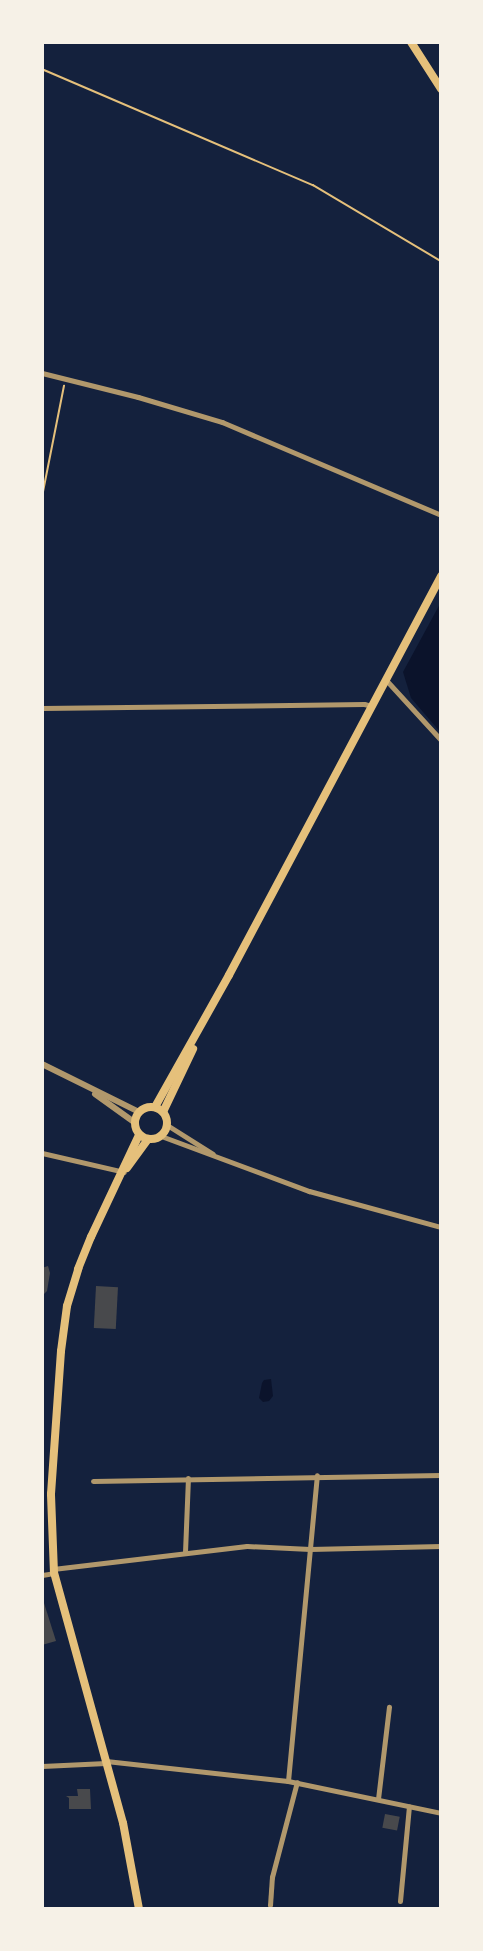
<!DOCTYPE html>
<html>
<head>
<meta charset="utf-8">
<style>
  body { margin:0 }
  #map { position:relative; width:483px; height:1951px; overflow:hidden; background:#14213d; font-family:"Asap Condensed",sans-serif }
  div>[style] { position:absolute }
  .water>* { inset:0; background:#0b132b }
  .building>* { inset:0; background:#48494c; transform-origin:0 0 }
  .path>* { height:1.5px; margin:-0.75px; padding:0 0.75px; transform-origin:0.75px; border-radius:0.75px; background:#e5c07b }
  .minor>* { height:5px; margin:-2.5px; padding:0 2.5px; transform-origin:2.5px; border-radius:2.5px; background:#b1986c }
  .tertiary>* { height:6px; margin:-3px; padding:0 3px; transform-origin:3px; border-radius:3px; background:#b1986c }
  .secondary>* { height:8px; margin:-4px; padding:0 4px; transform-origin:4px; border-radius:4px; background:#e5c07b }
  .secondary>.ring { margin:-4px; padding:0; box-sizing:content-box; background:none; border:8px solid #e5c07b; border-radius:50% }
  span { translate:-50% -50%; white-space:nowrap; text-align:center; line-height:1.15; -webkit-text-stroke:4.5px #f6f1e7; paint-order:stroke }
  .frame { position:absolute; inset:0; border:44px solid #f6f1e7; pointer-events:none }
</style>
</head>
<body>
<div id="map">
  <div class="water">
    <i style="clip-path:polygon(441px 602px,441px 733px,411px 698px,403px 672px)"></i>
    <i style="clip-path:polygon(271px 1379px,273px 1396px,269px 1401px,263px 1402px,259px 1398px,262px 1383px,264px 1380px)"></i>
  </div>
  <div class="building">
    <i style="clip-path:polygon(48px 1266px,50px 1273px,47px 1291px,42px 1296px,42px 1268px)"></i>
    <i style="left:96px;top:1286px;width:22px;height:42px;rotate:3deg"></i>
    <i style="clip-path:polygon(44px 1603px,56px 1641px,42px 1645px,42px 1604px)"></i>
    <i style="clip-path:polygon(77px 1789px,90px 1789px,91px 1809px,69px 1809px,69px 1798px,66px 1796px,78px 1796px)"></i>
    <i style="left:385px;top:1814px;width:15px;height:14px;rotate:11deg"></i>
  </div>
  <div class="path">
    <i style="left:42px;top:69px;width:295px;rotate:23.2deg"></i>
    <i style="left:313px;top:185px;width:149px;rotate:30.7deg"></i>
    <i style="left:42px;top:497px;width:113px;rotate:-78.8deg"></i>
  </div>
  <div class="minor">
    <i style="left:42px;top:373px;width:99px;rotate:14deg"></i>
    <i style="left:138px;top:397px;width:88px;rotate:16.6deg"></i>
    <i style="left:222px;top:422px;width:238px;rotate:23deg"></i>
    <i style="left:386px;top:680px;width:81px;rotate:47.5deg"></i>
    <i style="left:42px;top:708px;width:322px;rotate:-0.7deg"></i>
    <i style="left:364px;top:704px;width:8px;rotate:14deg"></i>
    <i style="left:167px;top:1125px;width:54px;rotate:32.2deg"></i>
    <i style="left:161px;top:1136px;width:158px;rotate:20.4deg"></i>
    <i style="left:309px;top:1191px;width:137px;rotate:15.3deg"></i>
    <i style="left:42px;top:1153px;width:84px;rotate:13deg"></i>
    <i style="left:93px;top:1481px;width:348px;rotate:-1deg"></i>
    <i style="left:185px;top:1552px;width:74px;rotate:-87.7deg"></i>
    <i style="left:53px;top:1569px;width:195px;rotate:-6.8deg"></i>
    <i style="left:247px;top:1546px;width:63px;rotate:2.7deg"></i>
    <i style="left:310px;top:1549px;width:131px;rotate:-1.3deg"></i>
    <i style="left:42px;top:1575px;width:12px;rotate:-9deg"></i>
    <i style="left:106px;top:1761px;width:183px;rotate:6.3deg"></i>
    <i style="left:288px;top:1781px;width:156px;rotate:11.8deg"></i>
    <i style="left:42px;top:1766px;width:64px;rotate:-2.7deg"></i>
    <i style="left:288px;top:1781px;width:307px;rotate:-84.6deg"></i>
    <i style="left:378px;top:1799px;width:93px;rotate:-83.2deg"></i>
    <i style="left:400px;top:1901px;width:95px;rotate:-84.6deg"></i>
    <i style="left:270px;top:1905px;width:28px;rotate:-86deg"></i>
    <i style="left:272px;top:1877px;width:98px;rotate:-75.3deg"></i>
  </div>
  <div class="tertiary">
    <i style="left:42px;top:1064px;width:108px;rotate:26.3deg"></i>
    <i style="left:95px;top:1094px;width:48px;rotate:35.7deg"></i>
  </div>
  <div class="secondary">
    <i style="left:411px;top:42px;width:56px;rotate:57.4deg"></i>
    <i class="ring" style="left:135px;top:1107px;width:24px;height:24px"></i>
    <i style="left:155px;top:1107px;width:151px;rotate:-60.7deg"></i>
    <i style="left:229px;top:975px;width:452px;rotate:-62deg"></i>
    <i style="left:163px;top:1112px;width:70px;rotate:-64.5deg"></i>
    <i style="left:127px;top:1168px;width:36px;rotate:-54deg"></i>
    <i style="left:139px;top:1909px;width:87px;rotate:-100.5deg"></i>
    <i style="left:123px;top:1823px;width:259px;rotate:-105.4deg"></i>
    <i style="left:54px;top:1573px;width:79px;rotate:-92.2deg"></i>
    <i style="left:51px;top:1494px;width:143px;rotate:-86deg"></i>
    <i style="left:61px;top:1351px;width:45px;rotate:-82.4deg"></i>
    <i style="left:67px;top:1306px;width:39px;rotate:-73deg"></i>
    <i style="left:78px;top:1269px;width:35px;rotate:-68deg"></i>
    <i style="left:91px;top:1237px;width:113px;rotate:-64.8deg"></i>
  </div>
  <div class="frame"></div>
</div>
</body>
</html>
